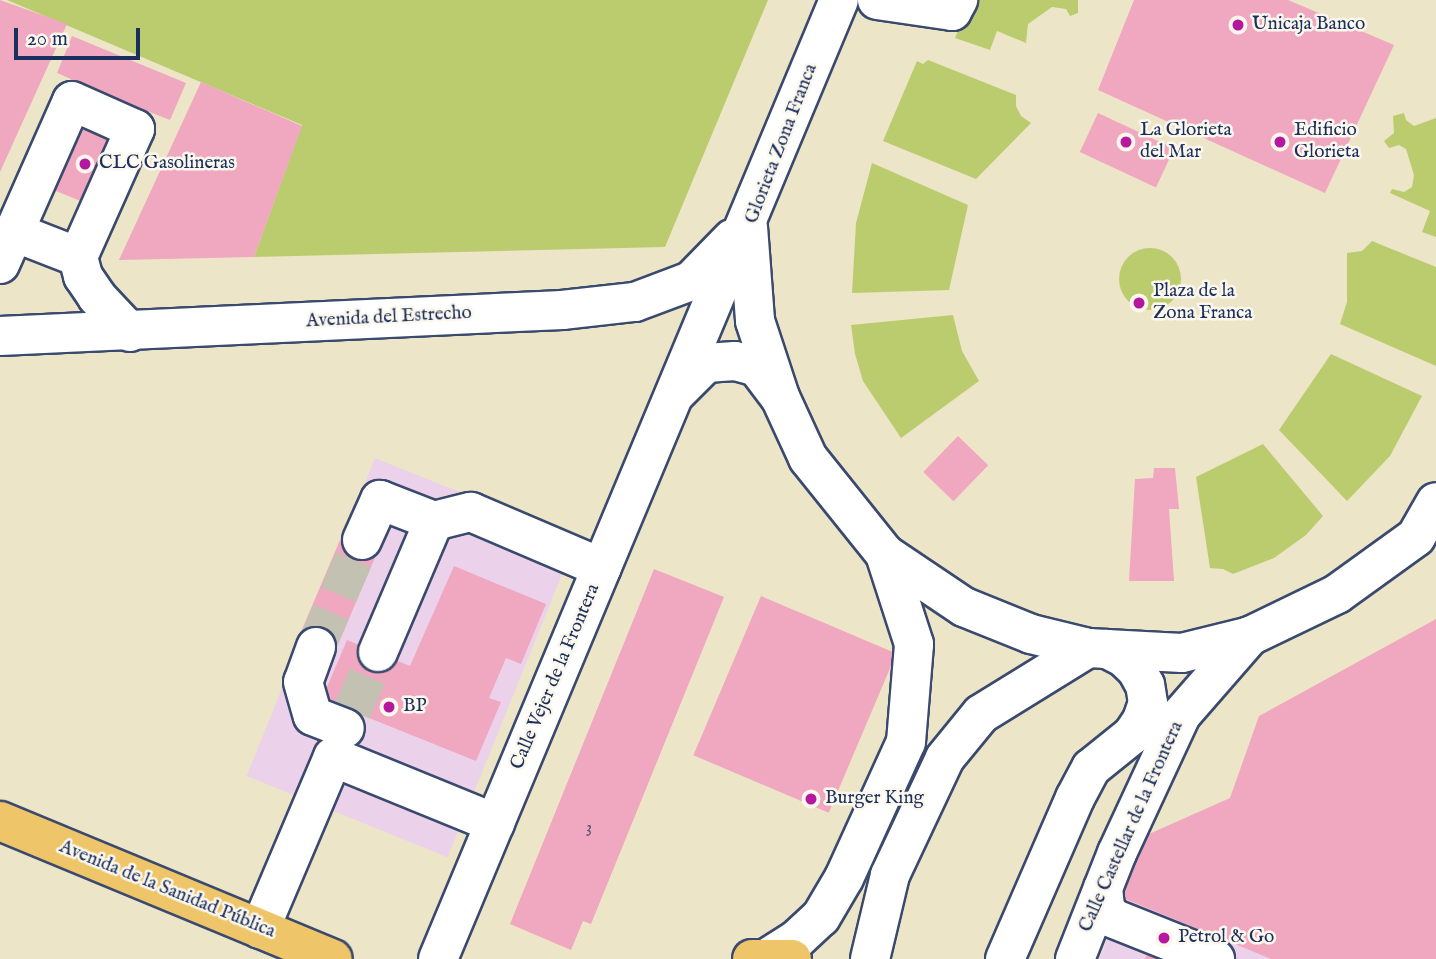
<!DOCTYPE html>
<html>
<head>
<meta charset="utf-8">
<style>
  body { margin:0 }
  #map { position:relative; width:1436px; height:959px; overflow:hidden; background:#ede5c7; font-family:"IM FELL English",serif }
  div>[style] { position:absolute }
  .built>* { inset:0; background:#ecd1ea; transform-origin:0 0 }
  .green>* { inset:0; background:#bbcc6f }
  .round { border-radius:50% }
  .building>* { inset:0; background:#f0a7c0; transform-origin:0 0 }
  .minor-tunnel>* { height:38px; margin-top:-19px; transform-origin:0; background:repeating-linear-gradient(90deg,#c3c1b2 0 38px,transparent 0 57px) }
  .roads { filter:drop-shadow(2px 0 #3a4a6e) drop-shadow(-2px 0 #3a4a6e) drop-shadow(0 2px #3a4a6e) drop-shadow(0 -2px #3a4a6e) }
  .minor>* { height:38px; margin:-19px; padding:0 19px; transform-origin:19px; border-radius:19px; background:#fff }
  .major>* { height:38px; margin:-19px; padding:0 19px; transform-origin:19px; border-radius:19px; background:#eec569 }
  .dots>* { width:19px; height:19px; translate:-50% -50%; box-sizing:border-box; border:4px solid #fbf7ec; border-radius:50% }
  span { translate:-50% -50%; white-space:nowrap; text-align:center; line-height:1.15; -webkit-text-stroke:5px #fbf7ec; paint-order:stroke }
  .number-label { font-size:16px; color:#504d76 }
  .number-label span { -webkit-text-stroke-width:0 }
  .poi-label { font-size:19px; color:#1b2f5e }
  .left { translate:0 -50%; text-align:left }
  .street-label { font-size:19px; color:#1b2f5e }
  .scale { position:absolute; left:14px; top:28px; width:126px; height:32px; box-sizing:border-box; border:4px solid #1b2f5e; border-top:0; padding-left:9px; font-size:21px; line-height:24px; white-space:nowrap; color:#1b2f5e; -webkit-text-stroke:5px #fbf7ec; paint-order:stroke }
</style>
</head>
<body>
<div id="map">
  <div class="built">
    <i style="left:375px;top:458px;width:217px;height:343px;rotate:22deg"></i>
    <i style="clip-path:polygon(1125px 898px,1271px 959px,1099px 959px)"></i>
  </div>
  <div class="green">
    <i style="clip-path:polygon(7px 0,768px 0,665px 247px,254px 257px,302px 125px)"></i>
    <i style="clip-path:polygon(971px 0,1078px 0,1078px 13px,1070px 16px,1066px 9px,1052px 7px,1028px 24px,1026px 43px,997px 31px,990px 50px,955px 38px)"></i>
    <i style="clip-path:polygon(928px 60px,1016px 95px,1016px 106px,1021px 116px,1031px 123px,976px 179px,883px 141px,917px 61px,923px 64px)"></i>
    <i style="clip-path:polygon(1404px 113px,1406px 120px,1414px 126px,1436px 118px,1436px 237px,1422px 232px,1430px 211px,1390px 193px,1392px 189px,1404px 192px,1412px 187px,1414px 175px,1406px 149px,1399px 145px,1389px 148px,1384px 141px,1394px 133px,1393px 116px)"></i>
    <i style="clip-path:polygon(872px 163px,968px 205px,949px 290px,852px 293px,856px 223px)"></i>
    <i style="clip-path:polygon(1372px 241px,1436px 267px,1436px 366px,1340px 324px,1347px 302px,1347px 253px,1362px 251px)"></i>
    <i class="round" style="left:1119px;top:248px;width:62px;height:62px"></i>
    <i style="clip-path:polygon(953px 315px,962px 351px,979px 381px,901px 438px,863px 381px,855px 354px,851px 325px)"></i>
    <i style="clip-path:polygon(1331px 354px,1422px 396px,1390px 456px,1347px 501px,1279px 430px)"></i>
    <i style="clip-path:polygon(1263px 444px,1323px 516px,1306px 535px,1274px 558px,1233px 574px,1223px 569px,1210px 568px,1196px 477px)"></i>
  </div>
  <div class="building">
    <i style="clip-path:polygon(0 0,67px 24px,0 172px)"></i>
    <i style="clip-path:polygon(1134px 0,1288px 0,1394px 45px,1325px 193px,1098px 90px)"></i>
    <i style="clip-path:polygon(72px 36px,186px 83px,170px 120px,147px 111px,105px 211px,29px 180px,71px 79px,57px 73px)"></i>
    <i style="clip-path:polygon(201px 82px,302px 126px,254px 257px,119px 260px)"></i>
    <i style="left:1098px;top:113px;width:84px;height:43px;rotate:25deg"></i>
    <i style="left:958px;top:436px;width:42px;height:50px;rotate:44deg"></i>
    <i style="clip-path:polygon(1154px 468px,1175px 468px,1179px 509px,1169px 509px,1174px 581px,1129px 581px,1135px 479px,1153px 478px)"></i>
    <i style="left:343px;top:533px;width:39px;height:116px;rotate:23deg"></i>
    <i style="clip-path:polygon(454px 566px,546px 604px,521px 664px,506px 658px,489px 698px,501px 702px,476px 761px,322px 699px,347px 640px,410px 666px)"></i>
    <i style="clip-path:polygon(654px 569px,724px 597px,591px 924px,583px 921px,571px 950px,510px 924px)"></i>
    <i style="left:761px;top:596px;width:147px;height:173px;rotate:23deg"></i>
    <i style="clip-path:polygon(1436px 619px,1436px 959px,1271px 959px,1116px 895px,1140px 838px,1230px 798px,1259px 716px)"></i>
    <i style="clip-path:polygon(1148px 952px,1165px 959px,1145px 959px)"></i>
  </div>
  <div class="minor-tunnel">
    <i style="left:316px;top:647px;width:116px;rotate:-66.7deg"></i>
    <i style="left:352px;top:711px;width:64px;rotate:-66.2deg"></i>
  </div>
  <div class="roads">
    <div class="minor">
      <i style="left:877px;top:0;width:76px;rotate:8.3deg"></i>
      <i style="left:952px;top:11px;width:13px;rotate:-61deg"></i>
      <i style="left:748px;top:227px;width:94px;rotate:85.7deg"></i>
      <i style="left:755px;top:321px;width:80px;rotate:71.8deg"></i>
      <i style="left:780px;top:397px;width:67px;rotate:65.3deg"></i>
      <i style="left:808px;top:458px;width:123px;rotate:51.3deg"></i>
      <i style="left:885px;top:554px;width:95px;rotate:33.9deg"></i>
      <i style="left:964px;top:607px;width:72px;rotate:21.9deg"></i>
      <i style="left:1031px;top:634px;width:59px;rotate:13.8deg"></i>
      <i style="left:1088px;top:648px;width:94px;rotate:3deg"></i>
      <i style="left:1182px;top:653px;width:70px;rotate:-14deg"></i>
      <i style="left:1250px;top:636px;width:97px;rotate:-25.8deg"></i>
      <i style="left:1337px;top:594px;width:97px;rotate:-35.8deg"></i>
      <i style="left:1416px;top:537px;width:40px;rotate:-60.3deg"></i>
      <i style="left:14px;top:232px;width:143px;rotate:-66.1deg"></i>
      <i style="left:72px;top:101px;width:69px;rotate:24deg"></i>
      <i style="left:135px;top:129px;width:140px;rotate:114deg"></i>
      <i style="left:0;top:264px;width:35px;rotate:-66deg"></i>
      <i style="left:14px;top:232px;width:69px;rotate:21.3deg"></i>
      <i style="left:78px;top:257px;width:20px;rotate:75deg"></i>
      <i style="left:83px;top:276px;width:25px;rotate:56deg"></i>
      <i style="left:97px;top:297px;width:48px;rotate:46.7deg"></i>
      <i style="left:0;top:336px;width:563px;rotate:-2.65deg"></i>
      <i style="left:562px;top:310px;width:73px;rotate:-6.3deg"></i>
      <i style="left:635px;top:302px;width:60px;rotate:-20.6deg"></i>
      <i style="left:691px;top:281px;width:59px;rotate:-45.7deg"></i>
      <i style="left:677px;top:392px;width:41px;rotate:-45deg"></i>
      <i style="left:706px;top:363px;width:29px;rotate:-4deg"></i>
      <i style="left:735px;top:361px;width:23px;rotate:15deg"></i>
      <i style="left:757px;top:367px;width:36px;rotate:53deg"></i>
      <i style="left:362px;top:540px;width:44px;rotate:-65.8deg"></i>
      <i style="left:380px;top:500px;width:58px;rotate:21.3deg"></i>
      <i style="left:434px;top:521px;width:38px;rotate:-14deg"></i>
      <i style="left:471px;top:512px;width:142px;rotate:23.1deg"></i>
      <i style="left:316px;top:647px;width:37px;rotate:110deg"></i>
      <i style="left:303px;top:682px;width:35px;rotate:74deg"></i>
      <i style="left:313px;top:716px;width:34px;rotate:21deg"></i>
      <i style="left:378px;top:652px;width:142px;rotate:-66.9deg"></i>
      <i style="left:1103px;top:888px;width:20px;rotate:84deg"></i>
      <i style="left:1105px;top:908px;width:12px;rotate:55deg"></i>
      <i style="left:1112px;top:918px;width:111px;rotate:21.7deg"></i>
      <i style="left:260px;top:929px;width:187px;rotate:-67deg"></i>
      <i style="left:333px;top:757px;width:175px;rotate:22.2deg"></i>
      <i style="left:767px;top:958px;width:34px;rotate:-32deg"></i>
      <i style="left:796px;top:940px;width:34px;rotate:-43deg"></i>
      <i style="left:821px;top:917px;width:45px;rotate:-59.5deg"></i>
      <i style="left:844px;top:878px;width:149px;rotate:-65.5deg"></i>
      <i style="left:906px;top:742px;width:98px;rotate:-85.3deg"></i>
      <i style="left:914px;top:644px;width:95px;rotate:-107.9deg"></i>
      <i style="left:438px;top:959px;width:1039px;rotate:-67.31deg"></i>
      <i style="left:870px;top:959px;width:86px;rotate:-76.6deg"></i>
      <i style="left:890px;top:875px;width:129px;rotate:-64.8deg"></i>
      <i style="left:945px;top:758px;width:57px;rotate:-50.7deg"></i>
      <i style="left:981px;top:714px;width:126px;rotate:-31.7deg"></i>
      <i style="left:1005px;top:959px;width:176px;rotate:-66.5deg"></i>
      <i style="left:1075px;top:798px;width:34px;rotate:-62deg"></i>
      <i style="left:1091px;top:768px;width:53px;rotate:-38.8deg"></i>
      <i style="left:1132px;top:735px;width:18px;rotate:-56deg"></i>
      <i style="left:1142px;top:720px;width:18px;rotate:-71deg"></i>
      <i style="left:1148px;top:703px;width:18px;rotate:-99deg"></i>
      <i style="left:1145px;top:685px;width:18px;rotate:-119deg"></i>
      <i style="left:1136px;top:669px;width:18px;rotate:-137deg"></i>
      <i style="left:1123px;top:657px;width:18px;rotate:-153deg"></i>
      <i style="left:1075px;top:959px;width:114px;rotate:-68.4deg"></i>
      <i style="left:1117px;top:853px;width:152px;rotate:-65.1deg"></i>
      <i style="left:1181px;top:715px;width:105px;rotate:-48.9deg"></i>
    </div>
    <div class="major">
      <i style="left:0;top:821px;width:360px;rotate:22.5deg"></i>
      <i style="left:752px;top:959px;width:40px"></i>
    </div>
  </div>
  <div class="dots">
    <i style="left:1238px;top:25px;background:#b5179e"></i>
    <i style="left:1126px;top:142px;background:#b5179e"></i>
    <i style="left:1280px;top:142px;background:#b5179e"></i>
    <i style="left:85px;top:164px;background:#b5179e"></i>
    <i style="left:1139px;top:303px;background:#b5179e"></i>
    <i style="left:389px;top:707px;background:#b5179e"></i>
    <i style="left:811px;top:799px;background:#b5179e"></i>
    <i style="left:1164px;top:938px;background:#b5179e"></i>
  </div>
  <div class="number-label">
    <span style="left:589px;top:828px">3</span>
  </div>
  <div class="poi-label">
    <span class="left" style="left:1252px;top:25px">Unicaja Banco</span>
    <span class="left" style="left:1140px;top:142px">La Glorieta<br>del Mar</span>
    <span class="left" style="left:1294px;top:142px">Edificio<br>Glorieta</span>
    <span class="left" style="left:99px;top:164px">CLC Gasolineras</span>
    <span class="left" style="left:1153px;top:303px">Plaza de la<br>Zona Franca</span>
    <span class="left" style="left:403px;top:707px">BP</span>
    <span class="left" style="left:825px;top:799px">Burger King</span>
    <span class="left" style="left:1178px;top:938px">Petrol &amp; Go</span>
  </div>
  <div class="street-label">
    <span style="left:782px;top:144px;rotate:-69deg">Glorieta Zona Franca</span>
    <span style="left:389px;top:318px;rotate:-3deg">Avenida del Estrecho</span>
    <span style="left:556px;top:677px;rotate:-67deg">Calle Vejer de la Frontera</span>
    <span style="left:1132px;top:827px;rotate:-66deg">Calle Castellar de la Frontera</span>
    <span style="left:167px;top:890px;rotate:22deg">Avenida de la Sanidad Pública</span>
  </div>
  <div class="scale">20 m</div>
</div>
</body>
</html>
